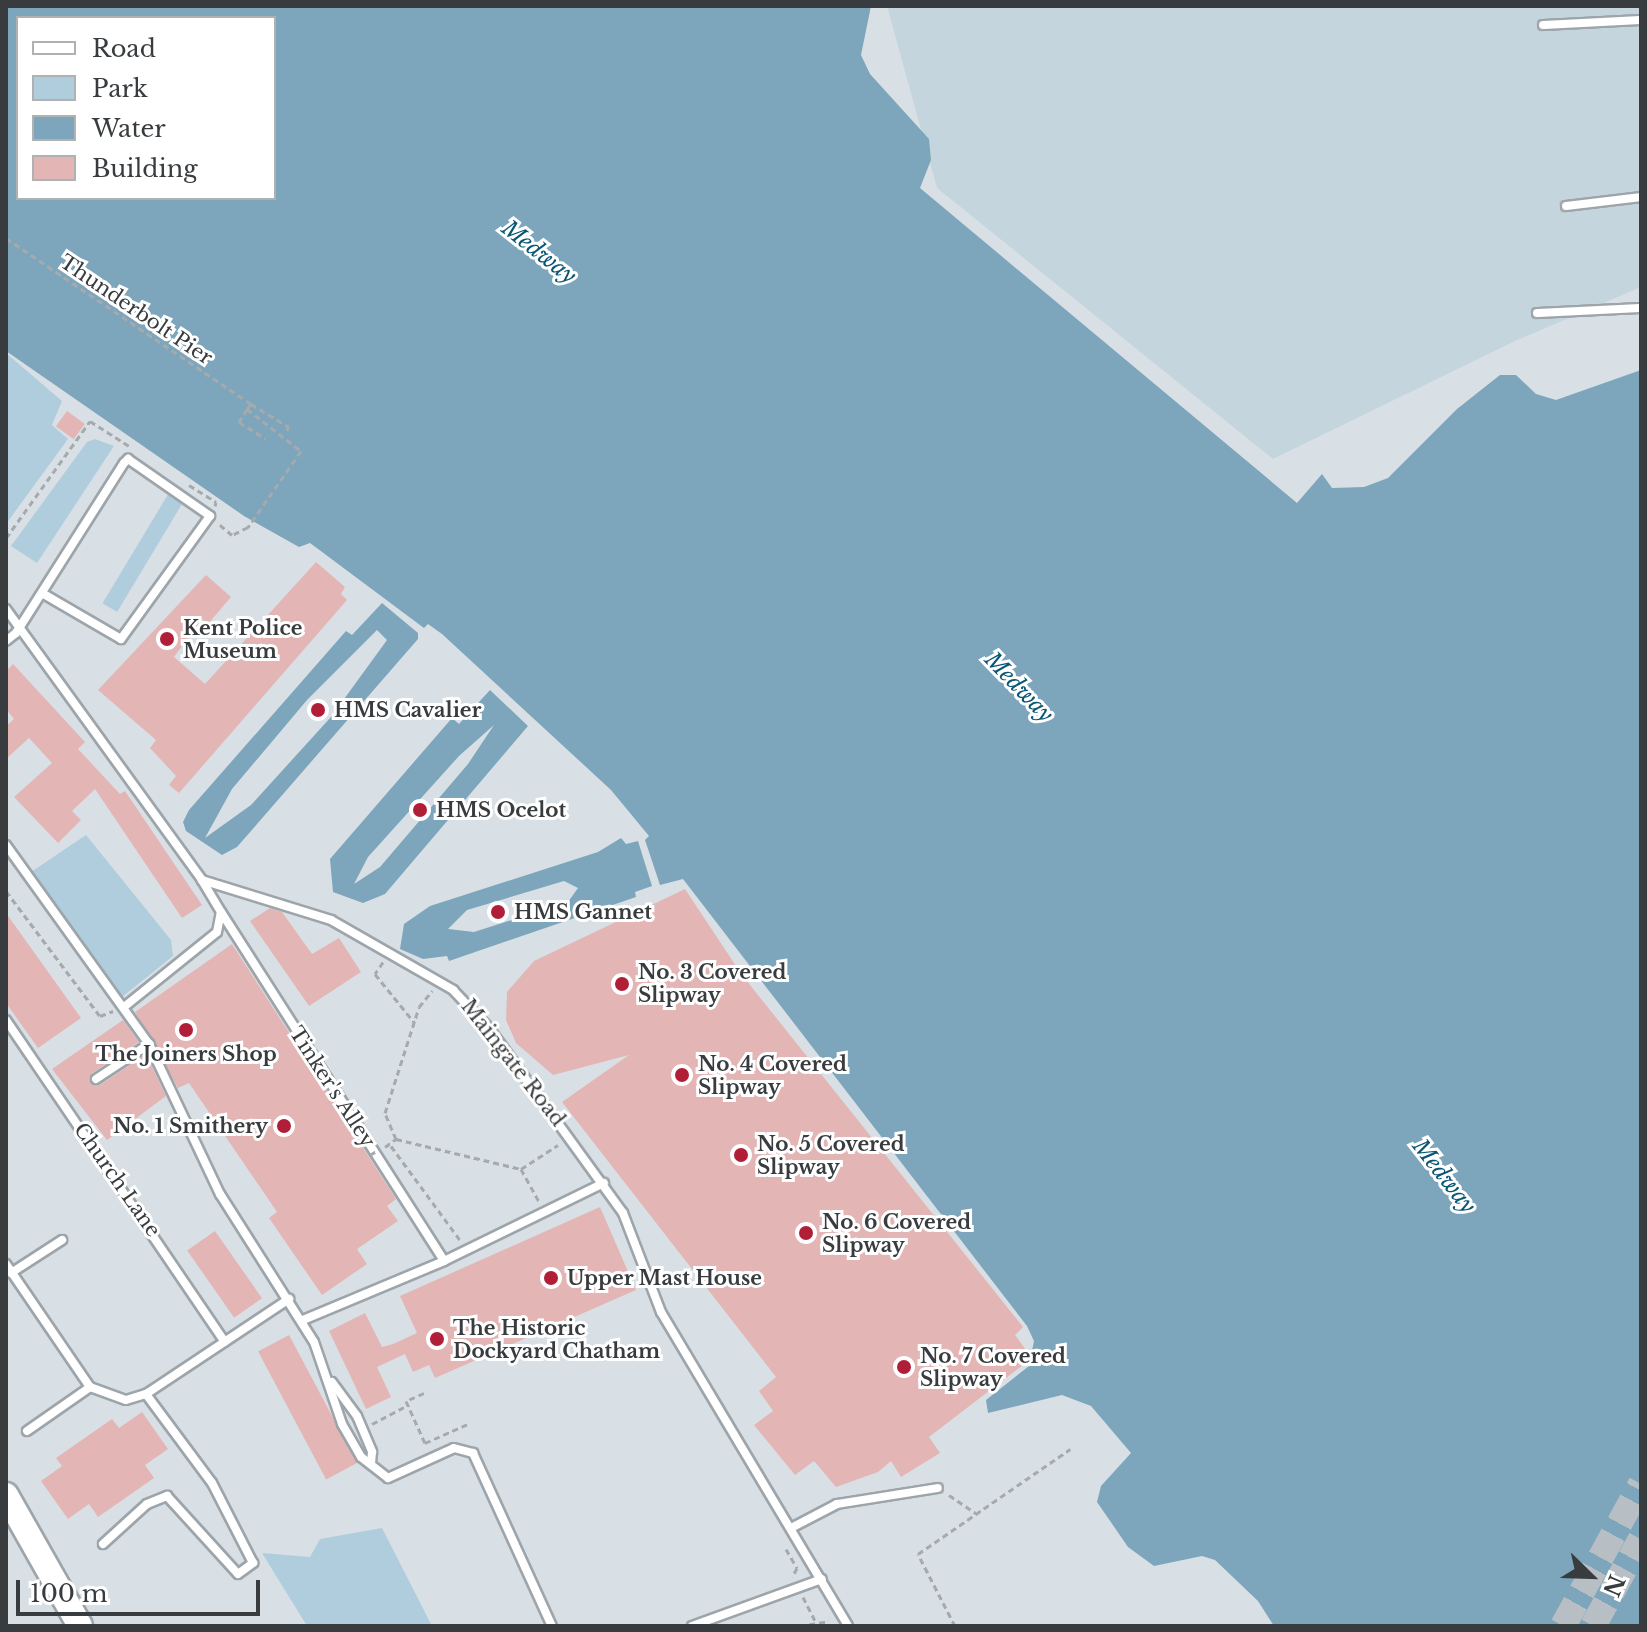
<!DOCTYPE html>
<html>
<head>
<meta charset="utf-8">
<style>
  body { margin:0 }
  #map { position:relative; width:1647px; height:1632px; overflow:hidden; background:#d8e0e5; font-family:"Libre Baskerville",serif }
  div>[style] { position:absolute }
  .built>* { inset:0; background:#c5d5de }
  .green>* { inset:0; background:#b0cddd; transform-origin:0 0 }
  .water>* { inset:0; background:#7da5bb }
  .building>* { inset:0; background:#e4b5b5; transform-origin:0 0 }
  .primary-tunnel>* { height:26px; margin-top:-13px; transform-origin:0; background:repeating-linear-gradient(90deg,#b8bfc4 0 26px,transparent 0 39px) }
  .path>* { height:3px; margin-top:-1.5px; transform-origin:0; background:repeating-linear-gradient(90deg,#a4aaae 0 6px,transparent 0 10px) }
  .roads { filter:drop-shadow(2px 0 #9da5aa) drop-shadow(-2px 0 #9da5aa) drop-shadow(0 2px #9da5aa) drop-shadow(0 -2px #9da5aa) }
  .lane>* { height:8px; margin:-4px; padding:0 4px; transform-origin:4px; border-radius:4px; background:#fff }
  .secondary>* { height:24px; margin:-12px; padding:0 12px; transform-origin:12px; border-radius:12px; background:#fff }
  .path-bridge>* { height:3px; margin-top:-1.5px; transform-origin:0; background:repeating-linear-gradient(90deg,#a4aaae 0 6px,transparent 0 10px) }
  .dots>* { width:22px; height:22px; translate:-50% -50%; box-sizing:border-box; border:4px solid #fff; border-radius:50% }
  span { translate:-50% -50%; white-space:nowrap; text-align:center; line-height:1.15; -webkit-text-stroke:6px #fff; paint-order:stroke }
  .street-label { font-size:20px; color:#393c3e }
  .poi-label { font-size:20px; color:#393c3e; font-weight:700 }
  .left { translate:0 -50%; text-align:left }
  .right { translate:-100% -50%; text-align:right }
  .water-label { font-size:22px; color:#0a5675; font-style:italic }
  .frame { position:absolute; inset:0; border:8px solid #393c3e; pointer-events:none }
  .legend { position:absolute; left:16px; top:16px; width:260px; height:184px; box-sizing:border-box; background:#fff; border:2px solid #b0b1b2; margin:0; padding:10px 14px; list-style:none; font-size:24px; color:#393c3e }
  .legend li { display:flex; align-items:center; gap:16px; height:40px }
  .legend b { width:40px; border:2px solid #b0b1b2 }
  .north { position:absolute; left:1551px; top:1536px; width:80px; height:80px; -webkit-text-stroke:6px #fff; paint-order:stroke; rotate:113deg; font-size:22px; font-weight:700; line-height:32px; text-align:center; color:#393c3e }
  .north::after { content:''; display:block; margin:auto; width:28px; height:36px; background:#393c3e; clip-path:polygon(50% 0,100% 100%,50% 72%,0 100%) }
  .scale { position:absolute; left:16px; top:1580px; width:244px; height:36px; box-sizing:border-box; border:4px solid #393c3e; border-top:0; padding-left:10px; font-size:24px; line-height:28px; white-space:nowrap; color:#393c3e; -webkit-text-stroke:6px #fff; paint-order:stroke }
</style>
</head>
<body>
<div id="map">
  <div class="built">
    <i style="clip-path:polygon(887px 6px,1641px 6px,1641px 287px,1515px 341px,1273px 459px,937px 188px)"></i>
  </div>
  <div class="green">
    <i style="clip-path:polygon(6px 353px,62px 401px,52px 425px,68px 439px,6px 524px)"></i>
    <i style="clip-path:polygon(95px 439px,114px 446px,37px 563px,11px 546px,87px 442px)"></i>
    <i style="left:170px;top:491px;width:17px;height:131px;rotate:31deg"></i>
    <i style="clip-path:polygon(86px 835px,171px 940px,173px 956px,122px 997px,31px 872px)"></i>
    <i style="clip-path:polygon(382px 1528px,432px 1626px,307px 1626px,262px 1553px,310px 1557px,320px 1539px)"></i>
  </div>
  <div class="water">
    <i style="clip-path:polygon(evenodd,6px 6px,871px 6px,861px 55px,870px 74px,929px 139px,931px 160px,920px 188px,1297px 503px,1322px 474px,1332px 488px,1364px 487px,1388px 478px,1457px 409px,1500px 375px,1516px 375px,1536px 394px,1556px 400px,1641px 370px,1641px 1626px,1274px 1626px,1258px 1601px,1215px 1560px,1202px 1556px,1154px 1566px,1128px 1547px,1097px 1502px,1101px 1486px,1131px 1453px,1091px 1406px,1062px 1395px,988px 1413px,986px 1400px,1029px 1366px,1034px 1341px,1027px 1326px,683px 879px,660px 885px,645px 840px,649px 836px,611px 790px,442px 634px,428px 624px,424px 628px,310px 543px,299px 547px,244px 516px,6px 351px,6px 6px,18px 18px,274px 18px,274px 198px,18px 198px,18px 18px)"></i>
    <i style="clip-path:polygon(evenodd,382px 603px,418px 633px,418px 639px,237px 847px,222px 855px,186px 831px,183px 822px,189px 810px,346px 631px,352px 635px,382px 603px,377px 630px,387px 640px,331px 717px,251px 805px,205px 838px,232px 789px,307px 700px,377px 630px)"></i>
    <i style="clip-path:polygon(evenodd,490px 690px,528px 726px,385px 894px,363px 903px,333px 892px,330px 859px,452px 718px,459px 724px,490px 690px,494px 725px,468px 764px,380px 867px,354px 884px,368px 857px,459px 756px,494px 725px)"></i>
    <i style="clip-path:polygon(evenodd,621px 838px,626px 844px,638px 841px,652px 886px,635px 892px,636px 897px,449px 961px,447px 956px,423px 959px,400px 949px,404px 924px,430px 906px,598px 852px,621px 838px,564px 881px,578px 888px,568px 902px,474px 932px,448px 929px,467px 910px,564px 881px)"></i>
  </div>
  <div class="building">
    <i style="left:67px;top:411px;width:22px;height:19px;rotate:36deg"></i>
    <i style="clip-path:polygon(316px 562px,345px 587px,341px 594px,347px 600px,179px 793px,169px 785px,176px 776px,150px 748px,156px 740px,98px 690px,206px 575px,231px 597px,208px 624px,202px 619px,174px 657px,205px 684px)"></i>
    <i style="clip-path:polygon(13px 664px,85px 742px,78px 749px,120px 794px,125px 791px,202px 905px,182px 918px,95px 789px,72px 811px,81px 820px,58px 843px,14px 797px,52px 763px,29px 738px,6px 759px,6px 726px,14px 719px,6px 709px,6px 671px)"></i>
    <i style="clip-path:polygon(685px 889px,742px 975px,1023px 1327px,1015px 1335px,1032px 1358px,929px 1437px,940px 1453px,901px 1477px,891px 1461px,878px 1472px,836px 1487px,814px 1461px,795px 1475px,754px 1425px,773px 1411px,759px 1391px,776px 1377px,562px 1102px,629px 1055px,553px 1075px,516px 1043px,506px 1020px,507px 992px,534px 961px)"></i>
    <i style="clip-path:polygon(270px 908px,282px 912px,312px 954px,339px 938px,361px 972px,309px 1006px,250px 921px)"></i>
    <i style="clip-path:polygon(6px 913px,81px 1018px,38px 1048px,6px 1003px)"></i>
    <i style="clip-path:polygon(232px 944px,396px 1199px,387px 1206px,398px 1221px,357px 1249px,367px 1264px,322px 1295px,269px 1218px,277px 1212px,189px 1083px,178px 1088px,135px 1012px)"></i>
    <i style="clip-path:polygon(123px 1020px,139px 1042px,92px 1073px,90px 1082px,100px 1085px,146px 1054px,166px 1096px,107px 1140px,52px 1069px)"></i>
    <i style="clip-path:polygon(600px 1207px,636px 1290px,435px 1378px,429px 1365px,413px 1372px,405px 1354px,377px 1367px,391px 1397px,366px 1409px,329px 1331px,365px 1313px,382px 1347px,393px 1344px,417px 1333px,400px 1296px)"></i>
    <i style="left:215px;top:1231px;width:82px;height:34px;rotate:55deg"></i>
    <i style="left:289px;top:1335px;width:145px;height:35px;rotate:62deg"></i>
    <i style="clip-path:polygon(142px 1412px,168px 1449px,145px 1465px,154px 1478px,98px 1517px,89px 1504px,68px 1519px,41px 1481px,62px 1466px,56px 1458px,112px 1419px,119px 1428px)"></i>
  </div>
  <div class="primary-tunnel">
    <i style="left:1563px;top:1626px;width:162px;rotate:-61.2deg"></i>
    <i style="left:1593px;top:1626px;width:99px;rotate:-61.1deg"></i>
  </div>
  <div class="path">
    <i style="left:6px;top:238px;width:296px;rotate:34.1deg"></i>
    <i style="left:251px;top:404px;width:6px;rotate:129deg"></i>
    <i style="left:247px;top:409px;width:68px;rotate:37.9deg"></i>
    <i style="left:301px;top:451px;width:93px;rotate:124.9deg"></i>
    <i style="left:248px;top:527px;width:18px;rotate:153deg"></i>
    <i style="left:232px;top:535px;width:16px;rotate:-140deg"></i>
    <i style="left:251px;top:404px;width:44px;rotate:31.2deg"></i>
    <i style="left:289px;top:427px;width:4px;rotate:124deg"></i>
    <i style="left:247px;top:409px;width:15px;rotate:122deg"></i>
    <i style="left:239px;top:422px;width:31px;rotate:32deg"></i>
    <i style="left:189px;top:485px;width:32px;rotate:32deg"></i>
    <i style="left:216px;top:502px;width:4px;rotate:104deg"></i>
    <i style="left:6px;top:538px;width:144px;rotate:-54.3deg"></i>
    <i style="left:90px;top:421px;width:46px;rotate:32.7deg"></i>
    <i style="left:6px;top:891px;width:156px;rotate:53.1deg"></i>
    <i style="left:100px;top:1016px;width:14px;rotate:-21deg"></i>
    <i style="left:383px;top:962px;width:14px;rotate:124deg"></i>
    <i style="left:375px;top:974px;width:62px;rotate:50.9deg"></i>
    <i style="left:396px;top:1139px;width:129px;rotate:13.5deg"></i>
    <i style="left:521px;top:1169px;width:39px;rotate:61deg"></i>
    <i style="left:391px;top:1146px;width:117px;rotate:53.7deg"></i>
    <i style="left:385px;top:1147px;width:14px;rotate:-36deg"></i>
    <i style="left:396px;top:1139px;width:28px;rotate:-113deg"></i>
    <i style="left:385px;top:1113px;width:111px;rotate:-72.2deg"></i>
    <i style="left:419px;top:1007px;width:21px;rotate:-51deg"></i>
    <i style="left:521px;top:1169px;width:44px;rotate:-33deg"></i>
    <i style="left:424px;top:1393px;width:20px;rotate:156deg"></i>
    <i style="left:406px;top:1401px;width:46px;rotate:65.7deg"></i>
    <i style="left:425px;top:1443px;width:49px;rotate:-24deg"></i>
    <i style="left:372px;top:1424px;width:41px;rotate:-27.8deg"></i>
    <i style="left:949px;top:1495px;width:32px;rotate:34deg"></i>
    <i style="left:786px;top:1549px;width:22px;rotate:60deg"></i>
    <i style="left:797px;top:1568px;width:10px;rotate:119deg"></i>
    <i style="left:803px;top:1597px;width:28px;rotate:63deg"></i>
    <i style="left:799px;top:1626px;width:30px;rotate:-9deg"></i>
    <i style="left:955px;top:1626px;width:81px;rotate:-117.2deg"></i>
    <i style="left:918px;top:1554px;width:185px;rotate:-34.6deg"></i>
  </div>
  <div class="roads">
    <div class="lane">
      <i style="left:1543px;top:25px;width:98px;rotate:-2.9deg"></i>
      <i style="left:1566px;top:206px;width:76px;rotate:-6.8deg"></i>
      <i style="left:1537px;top:313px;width:104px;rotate:-2.8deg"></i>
      <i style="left:6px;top:609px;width:334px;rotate:54.1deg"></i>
      <i style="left:202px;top:880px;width:135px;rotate:17.2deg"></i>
      <i style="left:331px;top:920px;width:141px;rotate:29.8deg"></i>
      <i style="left:453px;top:990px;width:52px;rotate:46.5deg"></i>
      <i style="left:489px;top:1028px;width:228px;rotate:54.1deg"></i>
      <i style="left:623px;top:1213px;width:106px;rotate:69deg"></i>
      <i style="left:661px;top:1312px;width:365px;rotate:59.2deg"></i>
      <i style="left:6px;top:641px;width:13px;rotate:-39deg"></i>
      <i style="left:16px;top:633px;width:201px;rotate:-57.6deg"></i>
      <i style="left:124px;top:463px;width:6px;rotate:-45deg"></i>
      <i style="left:128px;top:459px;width:100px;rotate:34.8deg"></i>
      <i style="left:210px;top:516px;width:152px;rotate:125.9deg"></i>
      <i style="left:121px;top:639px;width:91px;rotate:-149.8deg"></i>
      <i style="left:6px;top:845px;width:245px;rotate:54.3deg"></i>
      <i style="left:149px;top:1044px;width:166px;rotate:64.7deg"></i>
      <i style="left:220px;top:1194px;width:175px;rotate:57.6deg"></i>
      <i style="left:314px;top:1342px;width:87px;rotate:71.1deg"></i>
      <i style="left:342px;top:1424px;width:38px;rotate:60deg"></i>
      <i style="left:361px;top:1457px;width:34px;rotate:38deg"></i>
      <i style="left:388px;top:1478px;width:72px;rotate:-24.4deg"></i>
      <i style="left:454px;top:1448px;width:20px;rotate:15deg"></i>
      <i style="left:473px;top:1453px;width:190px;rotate:65.5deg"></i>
      <i style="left:221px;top:912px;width:414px;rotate:57.4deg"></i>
      <i style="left:124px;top:1007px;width:119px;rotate:-38.9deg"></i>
      <i style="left:217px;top:932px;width:20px;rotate:-79deg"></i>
      <i style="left:221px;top:912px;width:37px;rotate:-121deg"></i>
      <i style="left:6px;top:1020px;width:389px;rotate:55.8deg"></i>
      <i style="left:96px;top:1079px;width:64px;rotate:-33.4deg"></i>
      <i style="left:6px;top:1264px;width:149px;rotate:55.7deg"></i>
      <i style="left:11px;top:1273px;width:61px;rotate:-32.9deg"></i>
      <i style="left:303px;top:1320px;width:153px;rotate:-22.7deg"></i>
      <i style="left:444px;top:1261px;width:178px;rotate:-26deg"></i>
      <i style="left:332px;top:1382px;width:42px;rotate:53.7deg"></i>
      <i style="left:357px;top:1416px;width:39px;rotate:67deg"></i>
      <i style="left:372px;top:1452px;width:12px;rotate:95deg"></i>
      <i style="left:27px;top:1431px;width:77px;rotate:-34.9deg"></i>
      <i style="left:90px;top:1387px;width:38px;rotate:20deg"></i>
      <i style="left:126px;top:1400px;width:21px;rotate:-17deg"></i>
      <i style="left:146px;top:1394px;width:172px;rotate:-33.6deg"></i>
      <i style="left:793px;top:1527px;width:50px;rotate:-27.6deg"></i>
      <i style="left:837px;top:1504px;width:102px;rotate:-9deg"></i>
      <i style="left:103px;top:1544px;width:59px;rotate:-42.3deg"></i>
      <i style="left:147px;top:1504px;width:22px;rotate:-22deg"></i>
      <i style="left:167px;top:1496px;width:105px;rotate:47.7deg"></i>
      <i style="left:238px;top:1574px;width:19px;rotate:-36deg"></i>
      <i style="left:253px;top:1563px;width:90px;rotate:-117.1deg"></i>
      <i style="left:212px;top:1483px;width:111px;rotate:-126.6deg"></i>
      <i style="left:692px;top:1626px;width:138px;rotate:-19.9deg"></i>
    </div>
    <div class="secondary">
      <i style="left:6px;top:1495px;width:150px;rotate:60.5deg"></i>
    </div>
  </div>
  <div class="path-bridge">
    <i style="left:370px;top:1155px;width:9px;rotate:-32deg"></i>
  </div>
  <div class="dots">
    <i style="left:167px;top:639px;background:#b11e38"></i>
    <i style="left:318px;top:710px;background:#b11e38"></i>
    <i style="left:420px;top:810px;background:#b11e38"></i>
    <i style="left:498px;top:912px;background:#b11e38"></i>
    <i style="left:622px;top:984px;background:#b11e38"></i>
    <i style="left:186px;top:1030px;background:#b11e38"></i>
    <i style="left:682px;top:1075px;background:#b11e38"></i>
    <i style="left:284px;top:1126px;background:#b11e38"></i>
    <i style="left:741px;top:1155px;background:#b11e38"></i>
    <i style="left:806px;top:1233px;background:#b11e38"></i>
    <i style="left:551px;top:1278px;background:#b11e38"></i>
    <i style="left:437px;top:1339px;background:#b11e38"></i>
    <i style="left:904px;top:1367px;background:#b11e38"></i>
  </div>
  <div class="street-label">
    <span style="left:136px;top:310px;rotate:34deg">Thunderbolt Pier</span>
    <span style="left:513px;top:1063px;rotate:52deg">Maingate Road</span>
    <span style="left:332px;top:1087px;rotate:57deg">Tinker's Alley</span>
    <span style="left:117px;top:1180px;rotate:55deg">Church Lane</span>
  </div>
  <div class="poi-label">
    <span class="left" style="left:183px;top:640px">Kent Police<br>Museum</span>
    <span class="left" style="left:334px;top:710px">HMS Cavalier</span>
    <span class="left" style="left:436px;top:810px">HMS Ocelot</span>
    <span class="left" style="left:514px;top:912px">HMS Gannet</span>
    <span class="left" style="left:638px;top:984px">No. 3 Covered<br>Slipway</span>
    <span style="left:186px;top:1054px">The Joiners Shop</span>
    <span class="left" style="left:698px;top:1076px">No. 4 Covered<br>Slipway</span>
    <span class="right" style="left:268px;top:1126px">No. 1 Smithery</span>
    <span class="left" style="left:757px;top:1156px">No. 5 Covered<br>Slipway</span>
    <span class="left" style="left:822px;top:1234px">No. 6 Covered<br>Slipway</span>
    <span class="left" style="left:567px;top:1278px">Upper Mast House</span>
    <span class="left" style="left:453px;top:1340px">The Historic<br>Dockyard Chatham</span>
    <span class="left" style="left:920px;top:1368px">No. 7 Covered<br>Slipway</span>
  </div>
  <div class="water-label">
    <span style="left:539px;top:252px;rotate:38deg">Medway</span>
    <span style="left:1019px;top:687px;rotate:46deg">Medway</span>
    <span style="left:1444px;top:1176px;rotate:52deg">Medway</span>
  </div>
  <div class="frame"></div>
  <ul class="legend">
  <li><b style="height:10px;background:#fff"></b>Road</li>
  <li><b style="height:22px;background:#b0cddd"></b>Park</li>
  <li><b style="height:22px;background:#7da5bb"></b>Water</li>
  <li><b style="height:22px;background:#e4b5b5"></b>Building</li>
  </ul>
  <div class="north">N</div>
  <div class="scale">100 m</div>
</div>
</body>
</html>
